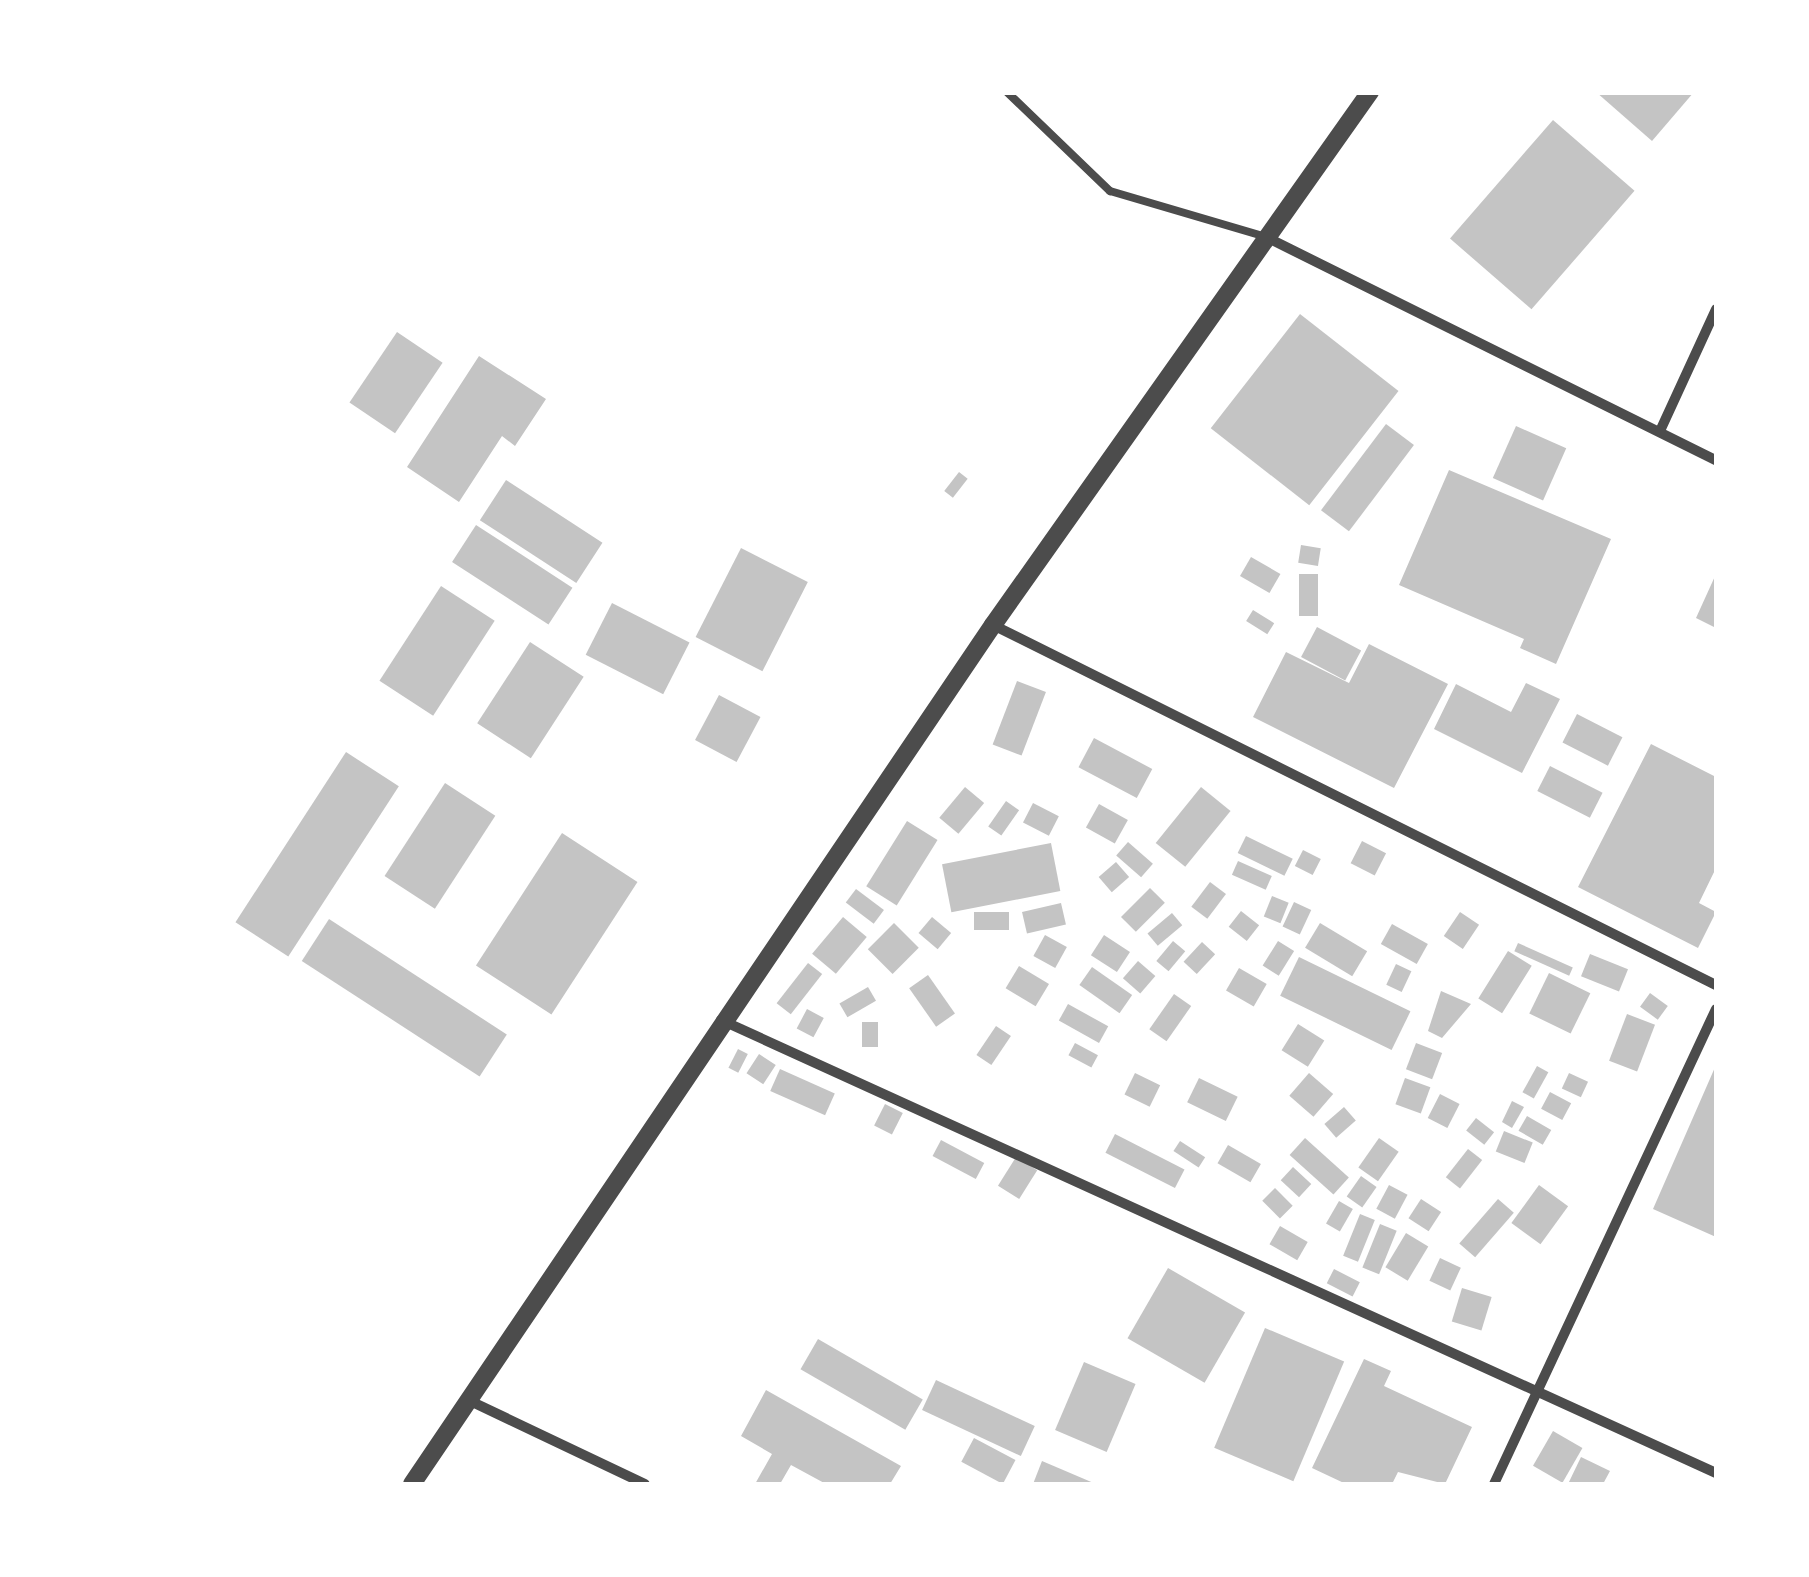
<!DOCTYPE html>
<html>
<head>
<meta charset="utf-8">
<style>
  body { margin:0 }
  #map { position:relative; width:1809px; height:1577px; overflow:hidden; background:#fff; font-family:"Golos Text",sans-serif }
  div>[style] { position:absolute }
  .building>* { inset:0; background:#c4c4c4; transform-origin:0 0 }
  .service>* { height:8px; margin:-4px; padding:0 4px; transform-origin:4px; border-radius:4px; background:#4c4c4c }
  .minor>* { height:10px; margin:-5px; padding:0 5px; transform-origin:5px; border-radius:5px; background:#4c4c4c }
  .tertiary>* { height:18px; margin:-9px; padding:0 9px; transform-origin:9px; border-radius:9px; background:#4c4c4c }
  span { translate:-50% -50%; white-space:nowrap; text-align:center; line-height:1.15; -webkit-text-stroke:8px #fff; paint-order:stroke }
  .frame { position:absolute; inset:0; border:95px solid #fff; pointer-events:none }
</style>
</head>
<body>
<div id="map">
  <div class="building">
    <div style="clip-path:polygon(1596px 92px,1694px 92px,1652px 141px)"></div>
    <div style="left:1553px;top:120px;width:108px;height:157px;rotate:41deg"></div>
    <div style="left:1300px;top:314px;width:125px;height:145px;rotate:38deg"></div>
    <div style="left:397px;top:332px;width:55px;height:85px;rotate:34deg"></div>
    <div style="clip-path:polygon(479px 356px,546px 399px,515px 446px,502px 436px,459px 502px,407px 467px)"></div>
    <div style="left:1386px;top:424px;width:35px;height:108px;rotate:37deg"></div>
    <div style="left:1516px;top:426px;width:55px;height:57px;rotate:24deg"></div>
    <div style="clip-path:polygon(1449px 470px,1611px 539px,1556px 664px,1520px 648px,1524px 639px,1399px 585px)"></div>
    <div style="left:959px;top:472px;width:11px;height:24px;rotate:38deg"></div>
    <div style="left:506px;top:480px;width:115px;height:48px;rotate:33deg"></div>
    <div style="left:476px;top:525px;width:115px;height:44px;rotate:33deg"></div>
    <div style="left:1301px;top:545px;width:20px;height:18px;rotate:9deg"></div>
    <div style="left:741px;top:548px;width:75px;height:100px;rotate:27deg"></div>
    <div style="left:1251px;top:557px;width:34px;height:22px;rotate:30deg"></div>
    <div style="left:1299px;top:574px;width:19px;height:42px"></div>
    <div style="clip-path:polygon(1716px 574px,1716px 628px,1696px 618px)"></div>
    <div style="left:441px;top:586px;width:64px;height:113px;rotate:33deg"></div>
    <div style="left:612px;top:603px;width:87px;height:58px;rotate:27deg"></div>
    <div style="left:1253px;top:610px;width:25px;height:13px;rotate:32deg"></div>
    <div style="left:1317px;top:627px;width:50px;height:34px;rotate:28deg"></div>
    <div style="left:530px;top:642px;width:64px;height:97px;rotate:33deg"></div>
    <div style="clip-path:polygon(1369px 644px,1448px 684px,1394px 788px,1253px 717px,1286px 652px,1349px 683px)"></div>
    <div style="left:1017px;top:681px;width:31px;height:68px;rotate:21deg"></div>
    <div style="clip-path:polygon(1526px 683px,1560px 699px,1522px 773px,1434px 729px,1456px 684px,1511px 712px)"></div>
    <div style="left:719px;top:695px;width:47px;height:51px;rotate:28deg"></div>
    <div style="left:1577px;top:714px;width:51px;height:32px;rotate:27deg"></div>
    <div style="left:1094px;top:738px;width:66px;height:33px;rotate:28deg"></div>
    <div style="clip-path:polygon(1651px 744px,1716px 777px,1716px 868px,1699px 903px,1716px 912px,1698px 948px,1578px 887px)"></div>
    <div style="left:346px;top:752px;width:63px;height:203px;rotate:33deg"></div>
    <div style="left:1550px;top:766px;width:59px;height:28px;rotate:27deg"></div>
    <div style="left:445px;top:783px;width:60px;height:111px;rotate:33deg"></div>
    <div style="left:965px;top:787px;width:25px;height:40px;rotate:40deg"></div>
    <div style="left:1201px;top:787px;width:38px;height:72px;rotate:39deg"></div>
    <div style="left:1006px;top:801px;width:16px;height:31px;rotate:35deg"></div>
    <div style="left:1033px;top:803px;width:29px;height:22px;rotate:27deg"></div>
    <div style="left:1099px;top:804px;width:33px;height:27px;rotate:29deg"></div>
    <div style="left:907px;top:821px;width:36px;height:77px;rotate:32deg"></div>
    <div style="left:562px;top:833px;width:90px;height:158px;rotate:33deg"></div>
    <div style="left:1246px;top:836px;width:52px;height:19px;rotate:26deg"></div>
    <div style="left:1362px;top:841px;width:27px;height:25px;rotate:27deg"></div>
    <div style="left:1128px;top:842px;width:33px;height:18px;rotate:41deg"></div>
    <div style="left:1051px;top:843px;width:49px;height:111px;rotate:79deg"></div>
    <div style="left:1303px;top:850px;width:20px;height:18px;rotate:27deg"></div>
    <div style="left:1238px;top:861px;width:37px;height:15px;rotate:24deg"></div>
    <div style="left:1116px;top:862px;width:20px;height:23px;rotate:49deg"></div>
    <div style="left:1210px;top:882px;width:20px;height:31px;rotate:37deg"></div>
    <div style="left:1150px;top:888px;width:21px;height:41px;rotate:45deg"></div>
    <div style="left:856px;top:889px;width:35px;height:17px;rotate:37deg"></div>
    <div style="left:1272px;top:896px;width:18px;height:22px;rotate:22deg"></div>
    <div style="left:1294px;top:902px;width:19px;height:27px;rotate:25deg"></div>
    <div style="left:1061px;top:903px;width:22px;height:40px;rotate:77deg"></div>
    <div style="left:1241px;top:911px;width:23px;height:20px;rotate:38deg"></div>
    <div style="left:1009px;top:912px;width:18px;height:35px;rotate:90deg"></div>
    <div style="left:1460px;top:912px;width:23px;height:29px;rotate:34deg"></div>
    <div style="left:1172px;top:913px;width:16px;height:32px;rotate:50deg"></div>
    <div style="left:843px;top:917px;width:31px;height:48px;rotate:40deg"></div>
    <div style="left:932px;top:917px;width:25px;height:21px;rotate:40deg"></div>
    <div style="left:329px;top:919px;width:212px;height:50px;rotate:33deg"></div>
    <div style="left:894px;top:923px;width:35px;height:37px;rotate:45deg"></div>
    <div style="left:1320px;top:923px;width:55px;height:29px;rotate:31deg"></div>
    <div style="left:1392px;top:924px;width:41px;height:23px;rotate:29deg"></div>
    <div style="left:1045px;top:935px;width:25px;height:24px;rotate:29deg"></div>
    <div style="left:1104px;top:935px;width:31px;height:24px;rotate:33deg"></div>
    <div style="left:1173px;top:941px;width:16px;height:26px;rotate:40deg"></div>
    <div style="left:1278px;top:941px;width:19px;height:29px;rotate:32deg"></div>
    <div style="left:1202px;top:942px;width:18px;height:27px;rotate:43deg"></div>
    <div style="left:1518px;top:943px;width:60px;height:9px;rotate:24deg"></div>
    <div style="left:1508px;top:951px;width:28px;height:56px;rotate:32deg"></div>
    <div style="left:1590px;top:954px;width:41px;height:24px;rotate:22deg"></div>
    <div style="left:1299px;top:957px;width:124px;height:43px;rotate:26deg"></div>
    <div style="left:1138px;top:961px;width:23px;height:23px;rotate:41deg"></div>
    <div style="left:808px;top:963px;width:18px;height:51px;rotate:38deg"></div>
    <div style="left:1396px;top:964px;width:17px;height:23px;rotate:25deg"></div>
    <div style="left:1019px;top:966px;width:35px;height:26px;rotate:31deg"></div>
    <div style="left:1092px;top:967px;width:49px;height:22px;rotate:35deg"></div>
    <div style="left:1239px;top:968px;width:32px;height:26px;rotate:30deg"></div>
    <div style="left:1549px;top:973px;width:46px;height:45px;rotate:26deg"></div>
    <div style="left:928px;top:975px;width:47px;height:23px;rotate:55deg"></div>
    <div style="left:868px;top:987px;width:16px;height:33px;rotate:60deg"></div>
    <div style="clip-path:polygon(1441px 991px,1471px 1004px,1442px 1038px,1428px 1031px)"></div>
    <div style="left:1650px;top:993px;width:22px;height:17px;rotate:36deg"></div>
    <div style="left:1174px;top:994px;width:21px;height:43px;rotate:35deg"></div>
    <div style="left:1068px;top:1004px;width:46px;height:19px;rotate:29deg"></div>
    <div style="left:807px;top:1009px;width:19px;height:22px;rotate:28deg"></div>
    <div style="left:1627px;top:1014px;width:30px;height:50px;rotate:21deg"></div>
    <div style="left:862px;top:1022px;width:16px;height:25px"></div>
    <div style="left:1298px;top:1024px;width:31px;height:31px;rotate:32deg"></div>
    <div style="left:996px;top:1026px;width:18px;height:35px;rotate:34deg"></div>
    <div style="left:1075px;top:1043px;width:26px;height:14px;rotate:28deg"></div>
    <div style="left:1416px;top:1043px;width:28px;height:28px;rotate:21deg"></div>
    <div style="left:738px;top:1049px;width:11px;height:21px;rotate:27deg"></div>
    <div style="left:759px;top:1054px;width:20px;height:23px;rotate:33deg"></div>
    <div style="clip-path:polygon(1716px 1065px,1716px 1237px,1653px 1209px)"></div>
    <div style="left:1537px;top:1066px;width:13px;height:30px;rotate:29deg"></div>
    <div style="left:780px;top:1069px;width:60px;height:24px;rotate:24deg"></div>
    <div style="left:1135px;top:1073px;width:28px;height:24px;rotate:26deg"></div>
    <div style="left:1309px;top:1073px;width:32px;height:30px;rotate:41deg"></div>
    <div style="left:1569px;top:1073px;width:21px;height:17px;rotate:25deg"></div>
    <div style="left:1199px;top:1078px;width:43px;height:27px;rotate:26deg"></div>
    <div style="left:1405px;top:1078px;width:27px;height:28px;rotate:20deg"></div>
    <div style="left:1550px;top:1092px;width:24px;height:19px;rotate:28deg"></div>
    <div style="left:1440px;top:1094px;width:22px;height:27px;rotate:27deg"></div>
    <div style="clip-path:polygon(1512px 1101px,1524px 1107px,1512px 1128px,1502px 1122px)"></div>
    <div style="left:885px;top:1104px;width:20px;height:24px;rotate:27deg"></div>
    <div style="left:1344px;top:1107px;width:18px;height:26px;rotate:49deg"></div>
    <div style="left:1527px;top:1116px;width:28px;height:17px;rotate:30deg"></div>
    <div style="left:1476px;top:1118px;width:23px;height:16px;rotate:38deg"></div>
    <div style="left:1504px;top:1131px;width:31px;height:22px;rotate:22deg"></div>
    <div style="left:1115px;top:1134px;width:78px;height:21px;rotate:27deg"></div>
    <div style="left:1305px;top:1138px;width:59px;height:23px;rotate:42deg"></div>
    <div style="left:1379px;top:1138px;width:24px;height:36px;rotate:35deg"></div>
    <div style="left:941px;top:1140px;width:49px;height:18px;rotate:28deg"></div>
    <div style="left:1180px;top:1141px;width:30px;height:12px;rotate:33deg"></div>
    <div style="left:1228px;top:1145px;width:38px;height:21px;rotate:30deg"></div>
    <div style="left:1468px;top:1149px;width:18px;height:36px;rotate:38deg"></div>
    <div style="left:1016px;top:1157px;width:25px;height:34px;rotate:32deg"></div>
    <div style="left:1293px;top:1167px;width:25px;height:18px;rotate:43deg"></div>
    <div style="left:1361px;top:1176px;width:19px;height:25px;rotate:35deg"></div>
    <div style="left:1389px;top:1185px;width:21px;height:27px;rotate:28deg"></div>
    <div style="left:1539px;top:1185px;width:36px;height:47px;rotate:36deg"></div>
    <div style="left:1275px;top:1188px;width:25px;height:18px;rotate:45deg"></div>
    <div style="left:1421px;top:1199px;width:24px;height:23px;rotate:33deg"></div>
    <div style="left:1498px;top:1199px;width:21px;height:59px;rotate:41deg"></div>
    <div style="left:1339px;top:1201px;width:16px;height:26px;rotate:30deg"></div>
    <div style="left:1360px;top:1214px;width:16px;height:45px;rotate:22deg"></div>
    <div style="left:1380px;top:1224px;width:18px;height:47px;rotate:22deg"></div>
    <div style="left:1280px;top:1226px;width:32px;height:21px;rotate:30deg"></div>
    <div style="left:1406px;top:1233px;width:26px;height:40px;rotate:31deg"></div>
    <div style="left:1440px;top:1258px;width:23px;height:25px;rotate:25deg"></div>
    <div style="left:1168px;top:1268px;width:89px;height:81px;rotate:30deg"></div>
    <div style="left:1334px;top:1269px;width:29px;height:16px;rotate:27deg"></div>
    <div style="left:1462px;top:1288px;width:31px;height:35px;rotate:17deg"></div>
    <div style="left:1265px;top:1328px;width:86px;height:130px;rotate:23deg"></div>
    <div style="left:818px;top:1339px;width:121px;height:35px;rotate:30deg"></div>
    <div style="clip-path:polygon(1364px 1359px,1391px 1371px,1384px 1386px,1472px 1427px,1445px 1484px,1398px 1472px,1392px 1484px,1346px 1484px,1312px 1468px)"></div>
    <div style="left:1084px;top:1362px;width:56px;height:74px;rotate:23deg"></div>
    <div style="left:936px;top:1380px;width:109px;height:33px;rotate:25deg"></div>
    <div style="clip-path:polygon(766px 1390px,901px 1466px,890px 1484px,826px 1484px,791px 1465px,780px 1484px,755px 1484px,772px 1454px,741px 1436px)"></div>
    <div style="left:1553px;top:1431px;width:34px;height:40px;rotate:30deg"></div>
    <div style="left:974px;top:1438px;width:47px;height:27px;rotate:28deg"></div>
    <div style="clip-path:polygon(1581px 1457px,1610px 1471px,1603px 1484px,1568px 1484px)"></div>
    <div style="clip-path:polygon(1042px 1461px,1096px 1484px,1033px 1484px)"></div>
  </div>
  <div class="service">
    <div style="left:1007px;top:92px;width:143px;rotate:43.9deg"></div>
    <div style="left:1110px;top:191px;width:163px;rotate:16.4deg"></div>
  </div>
  <div class="minor">
    <div style="left:1268px;top:238px;width:500px;rotate:26.4deg"></div>
    <div style="left:1660px;top:431px;width:134px;rotate:-65.3deg"></div>
    <div style="left:993px;top:625px;width:808px;rotate:26.47deg"></div>
    <div style="left:721px;top:1020px;width:1093px;rotate:24.48deg"></div>
    <div style="left:466px;top:1399px;width:198px;rotate:25.4deg"></div>
    <div style="left:1494px;top:1484px;width:524px;rotate:-64.95deg"></div>
  </div>
  <div class="tertiary">
    <div style="left:412px;top:1484px;width:1037px;rotate:-55.93deg"></div>
    <div style="left:993px;top:625px;width:653px;rotate:-54.73deg"></div>
  </div>
  <div class="frame"></div>
</div>
</body>
</html>
